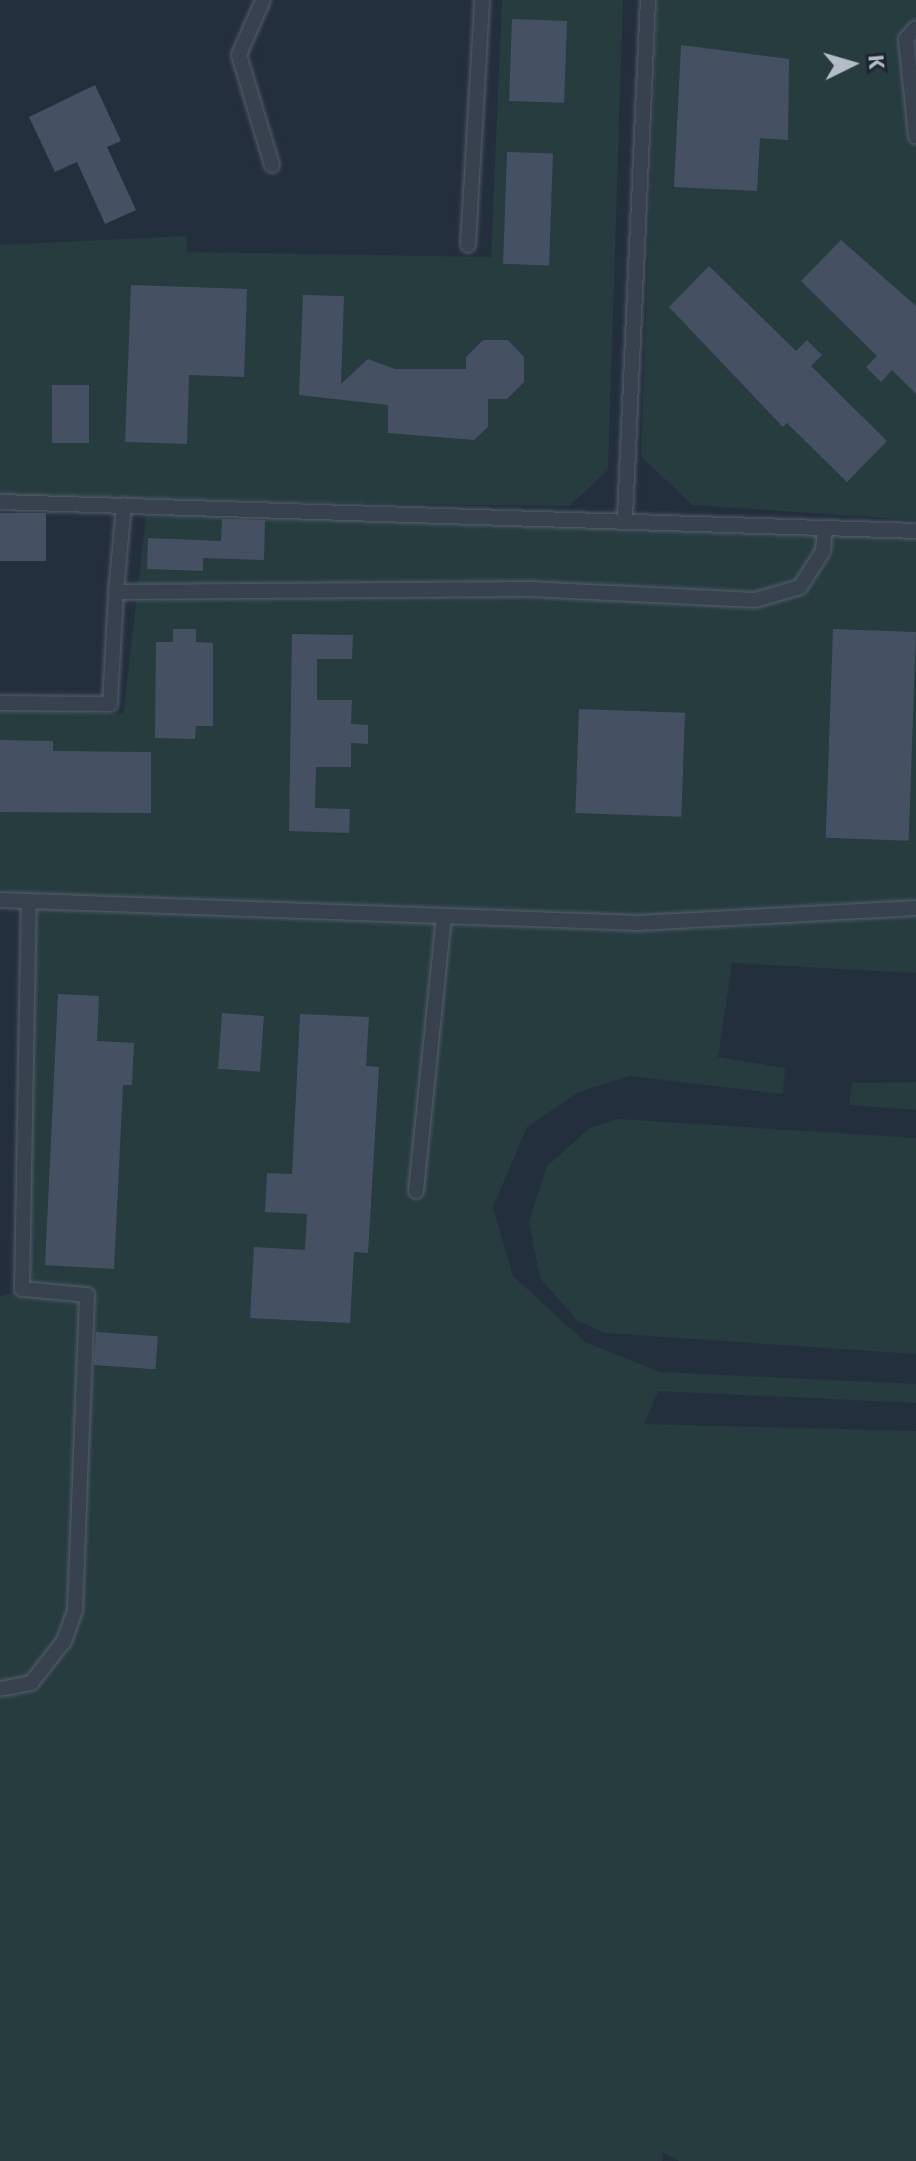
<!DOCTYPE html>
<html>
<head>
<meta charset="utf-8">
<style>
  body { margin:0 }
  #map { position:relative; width:916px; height:2161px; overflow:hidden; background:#242f3e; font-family:"Fira Sans",sans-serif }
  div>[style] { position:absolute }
  .green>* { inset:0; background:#263c3f }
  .building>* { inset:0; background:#455162; transform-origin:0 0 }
  .roads { filter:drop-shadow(0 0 2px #565f6c) drop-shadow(0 0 2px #565f6c) }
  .service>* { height:14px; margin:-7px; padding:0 7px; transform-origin:7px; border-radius:7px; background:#38414e }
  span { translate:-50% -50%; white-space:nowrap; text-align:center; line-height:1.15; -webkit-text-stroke:7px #1d2633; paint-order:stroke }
  .north { position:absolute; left:812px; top:24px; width:80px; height:80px; -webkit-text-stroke:6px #1d2633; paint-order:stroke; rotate:85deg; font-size:22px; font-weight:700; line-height:32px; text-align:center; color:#b4bcc9 }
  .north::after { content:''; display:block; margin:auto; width:28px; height:36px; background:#b4bcc9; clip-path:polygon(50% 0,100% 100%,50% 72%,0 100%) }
</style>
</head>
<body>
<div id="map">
  <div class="green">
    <div style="clip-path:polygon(502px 0,623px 0,608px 470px,569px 506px,0 498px,0 245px,186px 236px,187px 252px,491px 257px)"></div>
    <div style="clip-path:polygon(657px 0,916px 0,916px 28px,906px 39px,916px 136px,916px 520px,692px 505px,641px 456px)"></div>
    <div style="clip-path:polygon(210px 509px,916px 534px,916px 973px,732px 963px,718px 1057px,785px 1068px,783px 1094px,629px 1076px,579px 1092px,527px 1127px,493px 1207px,513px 1276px,585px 1342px,660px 1372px,916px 1384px,916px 1403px,658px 1391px,644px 1424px,916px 1431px,916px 2161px,679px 2161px,663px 2152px,662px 2161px,0 2161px,0 1297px,22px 1289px,29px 902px,0 900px,0 707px,123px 714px,146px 518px)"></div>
    <div style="clip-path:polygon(916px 1082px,916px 1110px,849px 1105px,852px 1083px)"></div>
    <div style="clip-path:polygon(618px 1119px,916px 1138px,916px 1354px,604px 1333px,578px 1321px,540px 1278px,529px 1221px,547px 1166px,590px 1128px)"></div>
  </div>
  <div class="building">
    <div style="left:512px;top:19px;width:55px;height:82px;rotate:2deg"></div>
    <div style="clip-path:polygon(681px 45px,789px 59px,788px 140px,760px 138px,757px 191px,674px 187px)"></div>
    <div style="clip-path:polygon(95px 85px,121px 141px,107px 147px,136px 210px,105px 224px,77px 162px,55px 172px,29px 117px)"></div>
    <div style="left:507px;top:152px;width:46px;height:112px;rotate:2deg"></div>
    <div style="clip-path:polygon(841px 240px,916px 306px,916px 394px,892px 370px,881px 382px,866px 367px,877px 356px,801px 281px)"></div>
    <div style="clip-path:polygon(709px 266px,796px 351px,807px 340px,822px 355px,811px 366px,887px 441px,847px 482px,787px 423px,783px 427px,669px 307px)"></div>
    <div style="clip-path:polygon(131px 285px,247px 289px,244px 377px,189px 375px,187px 444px,125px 442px)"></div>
    <div style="clip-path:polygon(303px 295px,344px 296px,341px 384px,368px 359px,395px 369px,466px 369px,466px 357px,483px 340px,508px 340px,524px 357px,524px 382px,507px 399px,488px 399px,488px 427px,474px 440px,388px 433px,388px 405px,299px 395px)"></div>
    <div style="left:52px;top:385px;width:37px;height:58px"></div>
    <div style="left:0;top:513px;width:46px;height:48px"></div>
    <div style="clip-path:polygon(222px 519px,265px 520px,264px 560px,203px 558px,203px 571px,147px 569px,148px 538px,221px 541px)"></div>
    <div style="clip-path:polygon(173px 629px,196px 629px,196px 642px,213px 643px,213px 726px,196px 726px,195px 739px,155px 738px,156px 642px,173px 642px)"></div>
    <div style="left:833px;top:629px;width:83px;height:209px;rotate:2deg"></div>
    <div style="clip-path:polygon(292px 634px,353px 635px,352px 659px,317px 659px,317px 700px,352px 700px,351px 724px,368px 725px,368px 744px,351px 743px,351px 767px,316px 767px,315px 808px,350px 809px,349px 833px,289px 831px)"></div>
    <div style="left:579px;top:709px;width:106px;height:104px;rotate:2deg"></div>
    <div style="clip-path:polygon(0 740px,53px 741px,53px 751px,151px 752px,151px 813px,0 812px)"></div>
    <div style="clip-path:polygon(58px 994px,99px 996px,97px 1041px,134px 1043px,132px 1085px,123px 1085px,114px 1269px,45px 1265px)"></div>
    <div style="left:222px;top:1013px;width:42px;height:56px;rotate:4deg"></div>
    <div style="clip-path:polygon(300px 1014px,369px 1017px,366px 1066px,379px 1067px,368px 1253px,354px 1252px,350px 1323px,250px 1318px,254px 1247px,305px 1250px,307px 1214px,265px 1212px,267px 1173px,292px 1174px)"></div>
    <div style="left:96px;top:1332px;width:62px;height:33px;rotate:4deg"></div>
  </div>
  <div class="roads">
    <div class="service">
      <div style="left:263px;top:0;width:60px;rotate:113.6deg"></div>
      <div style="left:239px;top:55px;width:115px;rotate:73.3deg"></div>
      <div style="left:916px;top:28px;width:15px;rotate:132deg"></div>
      <div style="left:906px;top:39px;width:98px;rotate:84.1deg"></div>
      <div style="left:468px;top:245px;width:245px;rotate:-86.7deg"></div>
      <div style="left:0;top:502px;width:916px;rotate:1.81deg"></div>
      <div style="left:124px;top:505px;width:87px;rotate:95.3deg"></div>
      <div style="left:116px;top:592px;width:413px;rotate:-0.4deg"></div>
      <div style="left:529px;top:589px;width:226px;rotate:2.8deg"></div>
      <div style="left:755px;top:600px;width:47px;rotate:-16.1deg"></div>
      <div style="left:800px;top:587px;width:43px;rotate:-57.4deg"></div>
      <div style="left:823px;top:551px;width:23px;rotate:-85deg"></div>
      <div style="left:625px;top:518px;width:519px;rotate:-87.46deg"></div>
      <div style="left:0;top:703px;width:110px;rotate:0.5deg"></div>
      <div style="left:110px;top:704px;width:112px;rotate:-86.9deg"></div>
      <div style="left:0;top:900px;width:639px;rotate:2.06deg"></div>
      <div style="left:639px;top:923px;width:277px;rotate:-3.1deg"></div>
      <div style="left:416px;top:1191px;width:276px;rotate:-84.2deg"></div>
      <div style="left:0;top:1689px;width:32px;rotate:-11deg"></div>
      <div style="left:31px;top:1683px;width:53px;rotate:-51.8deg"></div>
      <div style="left:64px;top:1641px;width:33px;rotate:-70deg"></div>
      <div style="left:75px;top:1610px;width:315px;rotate:-87.8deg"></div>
      <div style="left:87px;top:1295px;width:65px;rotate:-174.7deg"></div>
      <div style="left:22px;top:1289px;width:388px;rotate:-89deg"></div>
    </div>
  </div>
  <div class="north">K</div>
</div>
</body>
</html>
